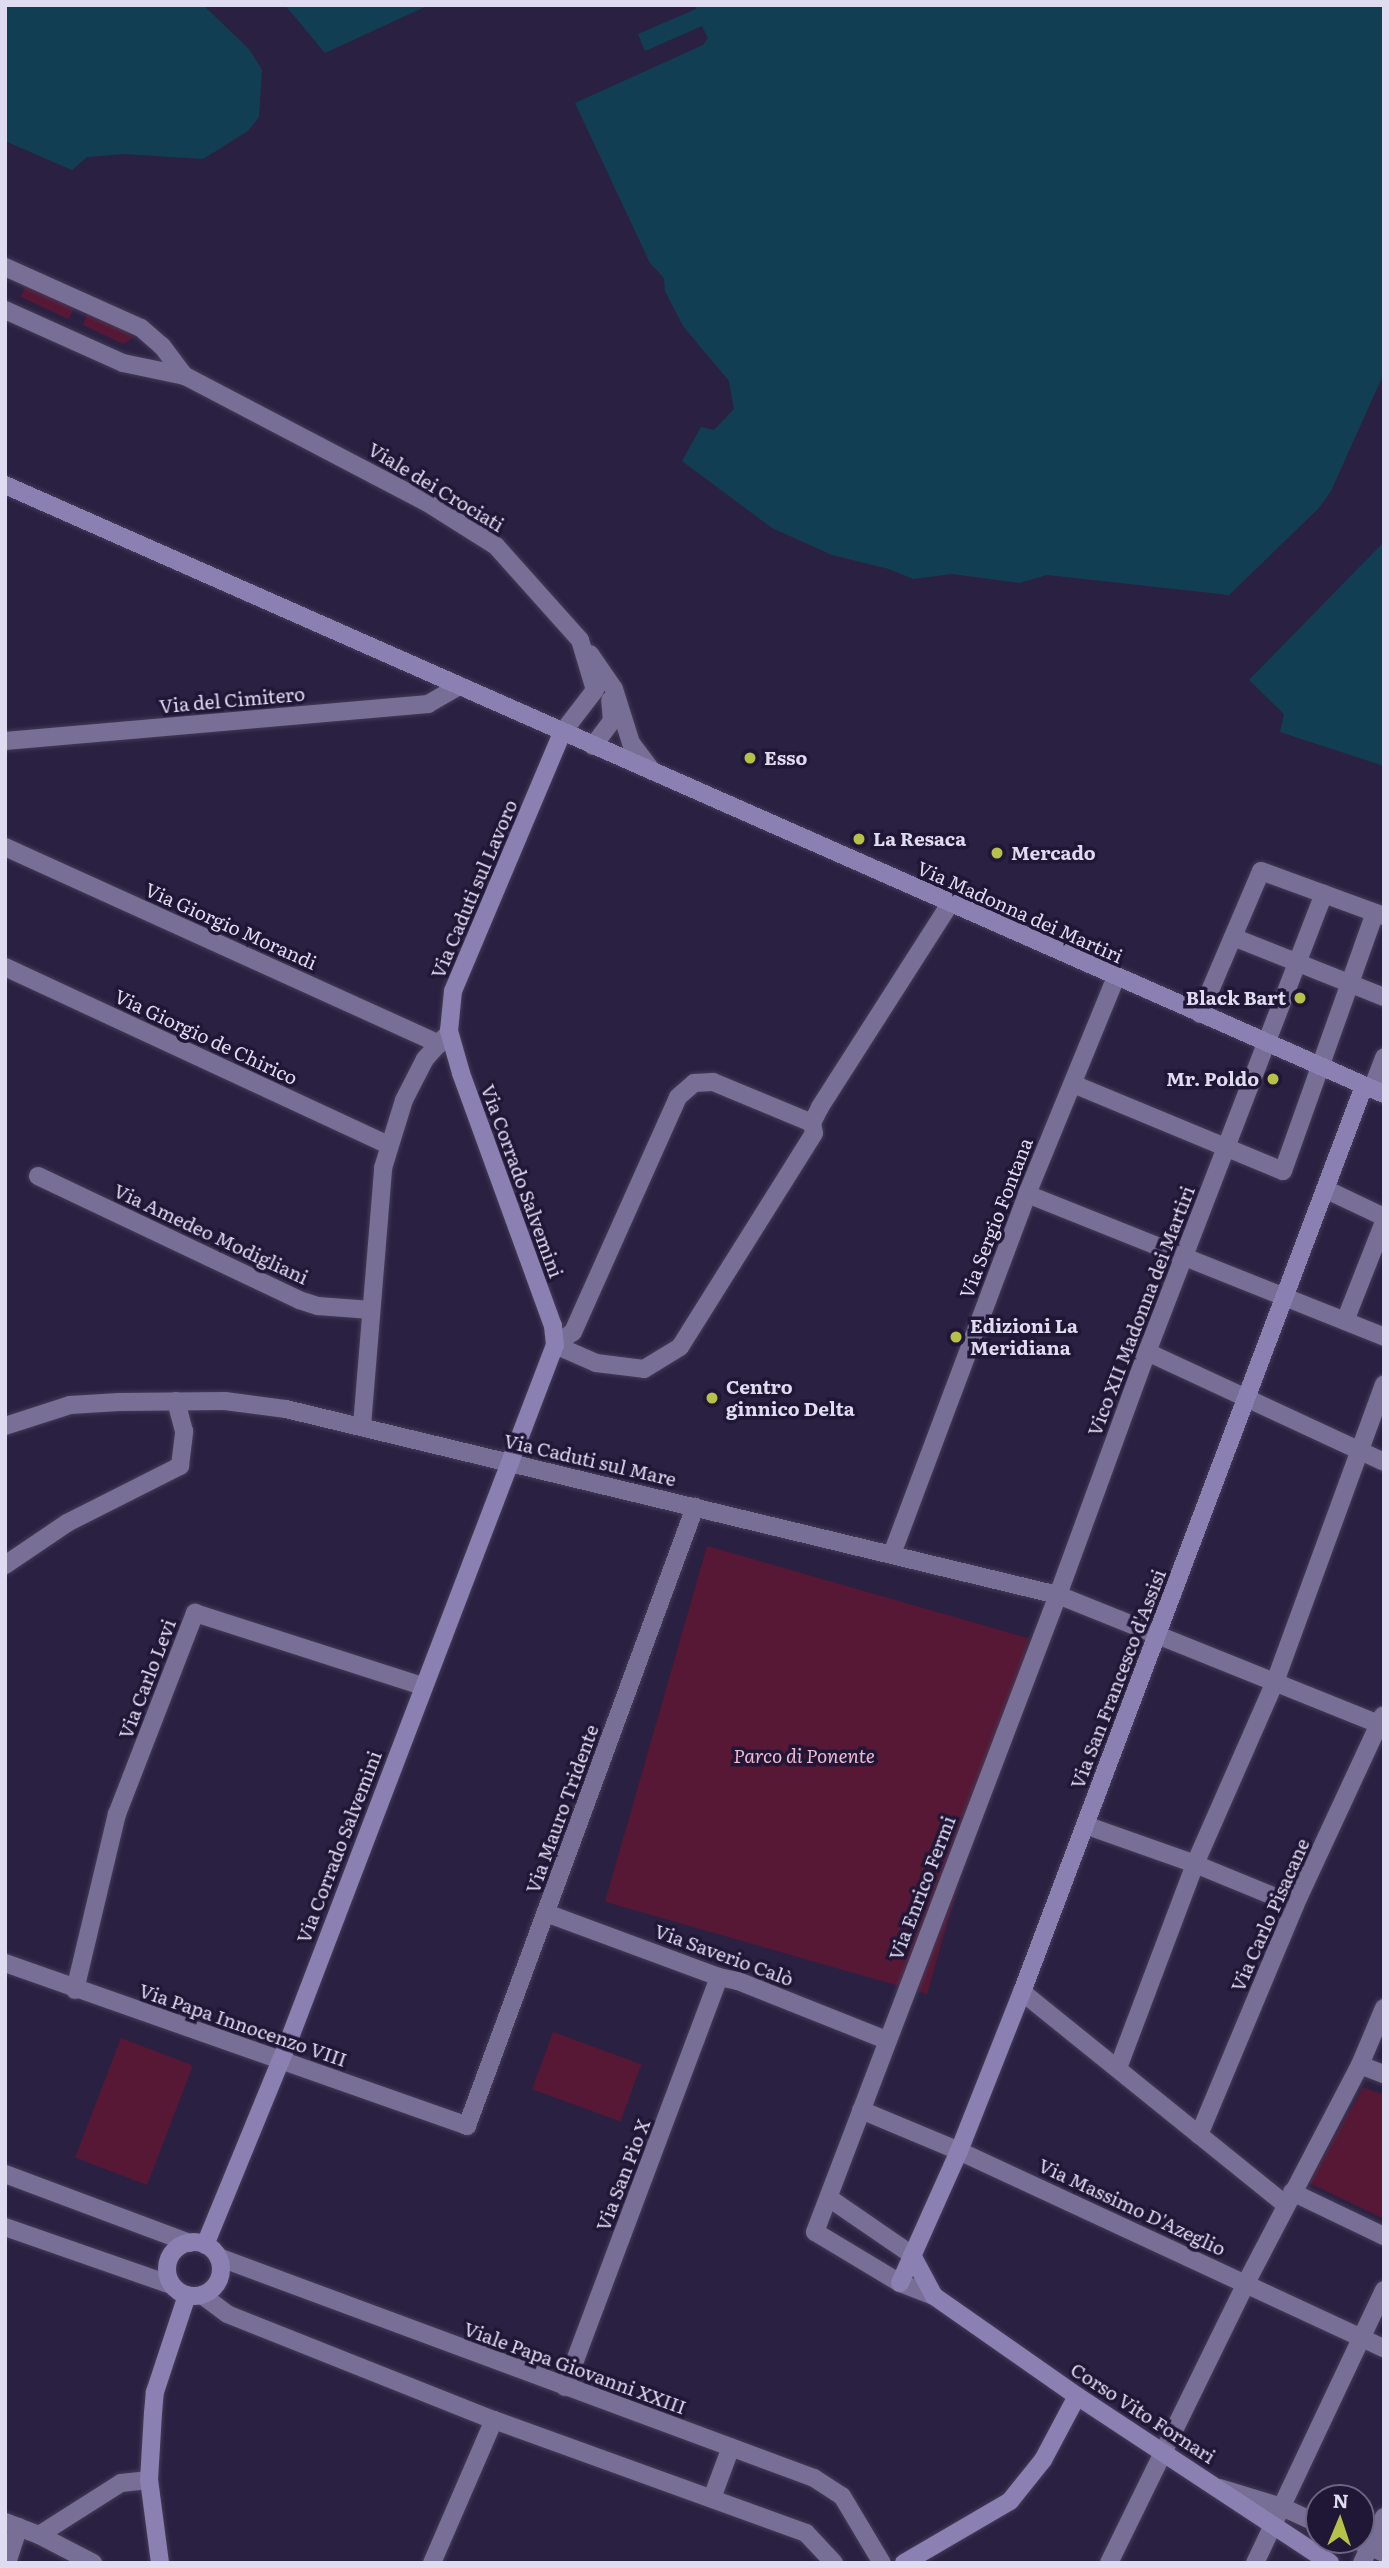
<!DOCTYPE html>
<html>
<head>
<meta charset="utf-8">
<style>
  body { margin:0 }
  #map { position:relative; width:1389px; height:2568px; overflow:hidden; background:#2a2142; font-family:Literata,serif }
  div>[style] { position:absolute }
  .green>* { inset:0; background:#561835; transform-origin:0 0 }
  .water>* { inset:0; background:#123e54 }
  .roads { filter:drop-shadow(0 0 2px #443b57) drop-shadow(0 0 2px #443b57) }
  .street>* { height:18px; margin:-9px; padding:0 9px; transform-origin:9px; border-radius:9px; background:#786f96 }
  .secondary>* { height:18px; margin:-9px; padding:0 9px; transform-origin:9px; border-radius:9px; background:#8b80b2 }
  .secondary>.ring { margin:-9px; padding:0; box-sizing:content-box; background:none; border:18px solid #8b80b2; border-radius:50% }
  .dots>* { width:19px; height:19px; translate:-50% -50%; box-sizing:border-box; border:4px solid #201737; border-radius:50% }
  span { translate:-50% -50%; white-space:nowrap; text-align:center; line-height:1.15; -webkit-text-stroke:7px #201737; paint-order:stroke }
  .street-label { font-size:19px; color:#dfdbf1 }
  .poi-label { font-size:19px; color:#dfdbf1; font-weight:700 }
  .left { translate:0 -50%; text-align:left }
  .right { translate:-100% -50%; text-align:right }
  .park-label { font-size:19px; color:#f2b8ce; font-style:italic }
  .frame { position:absolute; inset:0; border:7px solid #dfdbf1; pointer-events:none }
  .north { position:absolute; left:1305px; top:2484px; width:70px; height:70px; box-sizing:border-box; background:#201737; border:2px solid #6c6581; border-radius:50%; rotate:2deg; font-size:19px; font-weight:700; line-height:28px; text-align:center; color:#dfdbf1 }
  .north::after { content:''; display:block; margin:auto; width:24px; height:32px; background:#b6c149; clip-path:polygon(50% 0,100% 100%,50% 72%,0 100%) }
</style>
</head>
<body>
<div id="map">
  <div class="green">
    <div style="left:26px;top:285px;width:53px;height:13px;rotate:25deg"></div>
    <div style="clip-path:polygon(87px 313px,123px 328px,133px 338px,123px 344px,83px 325px)"></div>
    <div style="left:707px;top:1546px;width:335px;height:370px;rotate:16deg"></div>
    <div style="left:553px;top:2032px;width:94px;height:61px;rotate:20deg"></div>
    <div style="left:121px;top:2038px;width:77px;height:128px;rotate:21deg"></div>
    <div style="clip-path:polygon(1363px 2087px,1384px 2095px,1384px 2219px,1309px 2183px)"></div>
  </div>
  <div class="water">
    <div style="clip-path:polygon(5px 5px,203px 5px,249px 49px,262px 70px,259px 117px,248px 131px,203px 159px,124px 154px,87px 157px,72px 170px,5px 141px)"></div>
    <div style="clip-path:polygon(285px 5px,429px 5px,325px 53px)"></div>
    <div style="clip-path:polygon(696px 5px,1384px 5px,1384px 373px,1331px 491px,1319px 508px,1229px 595px,1047px 575px,1019px 583px,952px 574px,913px 579px,889px 569px,832px 555px,772px 528px,682px 461px,701px 427px,714px 430px,734px 409px,729px 381px,683px 326px,665px 291px,664px 278px,650px 263px,575px 103px,703px 45px,708px 38px,702px 26px,645px 51px,638px 34px,696px 9px)"></div>
    <div style="clip-path:polygon(1384px 542px,1384px 766px,1280px 732px,1284px 714px,1249px 680px)"></div>
  </div>
  <div class="roads">
    <div class="street">
      <div style="left:5px;top:267px;width:149px;rotate:24.2deg"></div>
      <div style="left:141px;top:328px;width:28px;rotate:41deg"></div>
      <div style="left:162px;top:346px;width:38px;rotate:53deg"></div>
      <div style="left:5px;top:310px;width:129px;rotate:24.2deg"></div>
      <div style="left:123px;top:363px;width:63px;rotate:11.8deg"></div>
      <div style="left:185px;top:376px;width:272px;rotate:27.6deg"></div>
      <div style="left:426px;top:502px;width:83px;rotate:32.2deg"></div>
      <div style="left:496px;top:546px;width:126px;rotate:48.2deg"></div>
      <div style="left:580px;top:640px;width:52px;rotate:73.3deg"></div>
      <div style="left:595px;top:690px;width:54px;rotate:127.5deg"></div>
      <div style="left:590px;top:654px;width:42px;rotate:55.6deg"></div>
      <div style="left:614px;top:689px;width:57px;rotate:72.5deg"></div>
      <div style="left:631px;top:743px;width:35px;rotate:53deg"></div>
      <div style="left:5px;top:741px;width:425px;rotate:-5deg"></div>
      <div style="left:428px;top:704px;width:34px;rotate:-30deg"></div>
      <div style="left:593px;top:746px;width:31px;rotate:-53deg"></div>
      <div style="left:612px;top:721px;width:21px;rotate:-95deg"></div>
      <div style="left:5px;top:847px;width:477px;rotate:24.4deg"></div>
      <div style="left:1233px;top:937px;width:162px;rotate:21.7deg"></div>
      <div style="left:5px;top:967px;width:423px;rotate:24.9deg"></div>
      <div style="left:1200px;top:1014px;width:155px;rotate:-66.9deg"></div>
      <div style="left:1261px;top:871px;width:131px;rotate:20.1deg"></div>
      <div style="left:1073px;top:1084px;width:227px;rotate:22.5deg"></div>
      <div style="left:1283px;top:1171px;width:274px;rotate:-70.4deg"></div>
      <div style="left:1372px;top:1089px;width:34px;rotate:-69deg"></div>
      <div style="left:38px;top:1176px;width:289px;rotate:25.4deg"></div>
      <div style="left:299px;top:1300px;width:20px;rotate:18deg"></div>
      <div style="left:318px;top:1306px;width:53px;rotate:4.3deg"></div>
      <div style="left:1325px;top:1189px;width:65px;rotate:25.4deg"></div>
      <div style="left:1027px;top:1194px;width:385px;rotate:21.8deg"></div>
      <div style="left:1345px;top:1321px;width:106px;rotate:-68.5deg"></div>
      <div style="left:555px;top:1345px;width:45px;rotate:23.7deg"></div>
      <div style="left:596px;top:1363px;width:48px;rotate:7.1deg"></div>
      <div style="left:644px;top:1369px;width:42px;rotate:-31.4deg"></div>
      <div style="left:680px;top:1347px;width:252px;rotate:-57.9deg"></div>
      <div style="left:814px;top:1133px;width:10px;rotate:-101deg"></div>
      <div style="left:812px;top:1123px;width:18px;rotate:-63deg"></div>
      <div style="left:820px;top:1107px;width:240px;rotate:-57.4deg"></div>
      <div style="left:555px;top:1345px;width:22px;rotate:-36deg"></div>
      <div style="left:573px;top:1332px;width:257px;rotate:-65.9deg"></div>
      <div style="left:678px;top:1097px;width:21px;rotate:-41deg"></div>
      <div style="left:694px;top:1083px;width:19px;rotate:-3deg"></div>
      <div style="left:713px;top:1082px;width:107px;rotate:22.5deg"></div>
      <div style="left:1147px;top:1352px;width:261px;rotate:24.9deg"></div>
      <div style="left:5px;top:1426px;width:68px;rotate:-17.9deg"></div>
      <div style="left:70px;top:1405px;width:49px;rotate:-3.5deg"></div>
      <div style="left:119px;top:1402px;width:106px;rotate:-0.5deg"></div>
      <div style="left:225px;top:1401px;width:62px;rotate:7.5deg"></div>
      <div style="left:286px;top:1409px;width:794px;rotate:13.55deg"></div>
      <div style="left:1058px;top:1595px;width:351px;rotate:21.9deg"></div>
      <div style="left:362px;top:1426px;width:259px;rotate:-85.3deg"></div>
      <div style="left:383px;top:1168px;width:71px;rotate:-72.8deg"></div>
      <div style="left:404px;top:1100px;width:46px;rotate:-62.9deg"></div>
      <div style="left:425px;top:1059px;width:30px;rotate:-48deg"></div>
      <div style="left:892px;top:1554px;width:384px;rotate:-69.4deg"></div>
      <div style="left:1027px;top:1194px;width:235px;rotate:-67.7deg"></div>
      <div style="left:5px;top:1565px;width:75px;rotate:-34.1deg"></div>
      <div style="left:67px;top:1523px;width:127px;rotate:-26.8deg"></div>
      <div style="left:180px;top:1466px;width:35px;rotate:-83deg"></div>
      <div style="left:184px;top:1431px;width:31px;rotate:-105deg"></div>
      <div style="left:1085px;top:1825px;width:117px;rotate:19.5deg"></div>
      <div style="left:1195px;top:1864px;width:108px;rotate:22.3deg"></div>
      <div style="left:546px;top:1913px;width:184px;rotate:20.3deg"></div>
      <div style="left:719px;top:1977px;width:19px;rotate:12deg"></div>
      <div style="left:738px;top:1981px;width:159px;rotate:21.7deg"></div>
      <div style="left:5px;top:1963px;width:490px;rotate:19.4deg"></div>
      <div style="left:467px;top:2126px;width:660px;rotate:-69.78deg"></div>
      <div style="left:75px;top:1990px;width:181px;rotate:-76.6deg"></div>
      <div style="left:117px;top:1814px;width:216px;rotate:-68.8deg"></div>
      <div style="left:195px;top:1613px;width:238px;rotate:17.8deg"></div>
      <div style="left:1022px;top:1992px;width:339px;rotate:38.9deg"></div>
      <div style="left:1360px;top:2065px;width:26px;rotate:21deg"></div>
      <div style="left:1118px;top:2068px;width:218px;rotate:-69.3deg"></div>
      <div style="left:1195px;top:1864px;width:199px;rotate:-66.3deg"></div>
      <div style="left:1275px;top:1682px;width:317px;rotate:-69.9deg"></div>
      <div style="left:861px;top:2110px;width:106px;rotate:22.7deg"></div>
      <div style="left:959px;top:2151px;width:468px;rotate:24.9deg"></div>
      <div style="left:1199px;top:2135px;width:249px;rotate:-67.3deg"></div>
      <div style="left:1295px;top:1905px;width:209px;rotate:-65.1deg"></div>
      <div style="left:5px;top:2174px;width:197px;rotate:20.5deg"></div>
      <div style="left:1292px;top:2192px;width:102px;rotate:25.6deg"></div>
      <div style="left:829px;top:2198px;width:101px;rotate:34.5deg"></div>
      <div style="left:5px;top:2227px;width:177px;rotate:19.2deg"></div>
      <div style="left:218px;top:2257px;width:636px;rotate:20.35deg"></div>
      <div style="left:814px;top:2478px;width:33px;rotate:33deg"></div>
      <div style="left:842px;top:2496px;width:78px;rotate:59.2deg"></div>
      <div style="left:202px;top:2295px;width:31px;rotate:37deg"></div>
      <div style="left:227px;top:2314px;width:287px;rotate:21.7deg"></div>
      <div style="left:494px;top:2420px;width:332px;rotate:19.9deg"></div>
      <div style="left:806px;top:2533px;width:41px;rotate:47deg"></div>
      <div style="left:934px;top:2296px;width:36px;rotate:-159deg"></div>
      <div style="left:900px;top:2283px;width:99px;rotate:-149deg"></div>
      <div style="left:815px;top:2232px;width:682px;rotate:-69.12deg"></div>
      <div style="left:1058px;top:1595px;width:259px;rotate:-69.9deg"></div>
      <div style="left:1147px;top:1352px;width:491px;rotate:-68.9deg"></div>
      <div style="left:565px;top:2387px;width:438px;rotate:-69.4deg"></div>
      <div style="left:1220px;top:2488px;width:65px;rotate:17deg"></div>
      <div style="left:1282px;top:2507px;width:41px;rotate:24.7deg"></div>
      <div style="left:712px;top:2498px;width:54px;rotate:-69.6deg"></div>
      <div style="left:5px;top:2522px;width:36px;rotate:21deg"></div>
      <div style="left:39px;top:2535px;width:97px;rotate:-32.4deg"></div>
      <div style="left:121px;top:2483px;width:28px;rotate:-6deg"></div>
      <div style="left:39px;top:2535px;width:61px;rotate:27.4deg"></div>
      <div style="left:1356px;top:2540px;width:31px;rotate:25deg"></div>
      <div style="left:7px;top:2563px;width:38px;rotate:-72deg"></div>
      <div style="left:432px;top:2563px;width:156px;rotate:-66.6deg"></div>
      <div style="left:1109px;top:2563px;width:312px;rotate:-63.9deg"></div>
      <div style="left:1246px;top:2283px;width:246px;rotate:-62.4deg"></div>
      <div style="left:1360px;top:2065px;width:62px;rotate:-67.2deg"></div>
      <div style="left:1255px;top:2563px;width:302px;rotate:-64.7deg"></div>
      <div style="left:1362px;top:2563px;width:51px;rotate:-64.4deg"></div>
    </div>
    <div class="secondary">
      <div style="left:5px;top:485px;width:1507px;rotate:23.83deg"></div>
      <div class="ring" style="left:167px;top:2242px;width:36px;height:36px"></div>
      <div style="left:205px;top:2245px;width:222px;rotate:-67.7deg"></div>
      <div style="left:289px;top:2040px;width:744px;rotate:-69.06deg"></div>
      <div style="left:555px;top:1345px;width:19px;rotate:-96deg"></div>
      <div style="left:553px;top:1326px;width:269px;rotate:-110deg"></div>
      <div style="left:461px;top:1073px;width:44px;rotate:-105.9deg"></div>
      <div style="left:449px;top:1031px;width:40px;rotate:-84.3deg"></div>
      <div style="left:453px;top:991px;width:280px;rotate:-67.1deg"></div>
      <div style="left:912px;top:2255px;width:47px;rotate:61.8deg"></div>
      <div style="left:934px;top:2296px;width:174px;rotate:35deg"></div>
      <div style="left:1077px;top:2396px;width:303px;rotate:33.4deg"></div>
      <div style="left:900px;top:2283px;width:145px;rotate:-65.9deg"></div>
      <div style="left:959px;top:2151px;width:171px;rotate:-68.4deg"></div>
      <div style="left:1022px;top:1992px;width:968px;rotate:-69.32deg"></div>
      <div style="left:160px;top:2563px;width:84px;rotate:-97.5deg"></div>
      <div style="left:149px;top:2480px;width:67px;rotate:-86.6deg"></div>
      <div style="left:153px;top:2413px;width:21px;rotate:-85deg"></div>
      <div style="left:155px;top:2392px;width:102px;rotate:-71.7deg"></div>
      <div style="left:904px;top:2563px;width:123px;rotate:-30.3deg"></div>
      <div style="left:1010px;top:2501px;width:53px;rotate:-51.2deg"></div>
      <div style="left:1043px;top:2460px;width:72px;rotate:-62deg"></div>
    </div>
  </div>
  <div class="dots">
    <div style="left:750px;top:758px;background:#b6c149"></div>
    <div style="left:859px;top:839px;background:#b6c149"></div>
    <div style="left:997px;top:853px;background:#b6c149"></div>
    <div style="left:1300px;top:998px;background:#b6c149"></div>
    <div style="left:1273px;top:1079px;background:#b6c149"></div>
    <div style="left:956px;top:1337px;background:#b6c149"></div>
    <div style="left:712px;top:1398px;background:#b6c149"></div>
  </div>
  <div class="street-label">
    <span style="left:436px;top:487px;rotate:31deg">Viale dei Crociati</span>
    <span style="left:232px;top:700px;rotate:-5deg">Via del Cimitero</span>
    <span style="left:474px;top:889px;rotate:-67deg">Via Caduti sul Lavoro</span>
    <span style="left:1020px;top:912px;rotate:24deg">Via Madonna dei Martiri</span>
    <span style="left:231px;top:926px;rotate:24deg">Via Giorgio Morandi</span>
    <span style="left:206px;top:1037px;rotate:25deg">Via Giorgio de Chirico</span>
    <span style="left:522px;top:1181px;rotate:70deg">Via Corrado Salvemini</span>
    <span style="left:996px;top:1218px;rotate:-69deg">Via Sergio Fontana</span>
    <span style="left:211px;top:1234px;rotate:25deg">Via Amedeo Modigliani</span>
    <span style="left:1141px;top:1311px;rotate:-69deg">Vico XII Madonna dei Martiri</span>
    <span style="left:590px;top:1460px;rotate:13deg">Via Caduti sul Mare</span>
    <span style="left:147px;top:1679px;rotate:-69deg">Via Carlo Levi</span>
    <span style="left:1118px;top:1679px;rotate:-69deg">Via San Francesco d'Assisi</span>
    <span style="left:562px;top:1809px;rotate:-70deg">Via Mauro Tridente</span>
    <span style="left:339px;top:1847px;rotate:-69deg">Via Corrado Salvemini</span>
    <span style="left:922px;top:1888px;rotate:-69deg">Via Enrico Fermi</span>
    <span style="left:1270px;top:1915px;rotate:-66deg">Via Carlo Pisacane</span>
    <span style="left:724px;top:1955px;rotate:20deg">Via Saverio Calò</span>
    <span style="left:243px;top:2025px;rotate:19deg">Via Papa Innocenzo VIII</span>
    <span style="left:623px;top:2175px;rotate:-69deg">Via San Pio X</span>
    <span style="left:1132px;top:2207px;rotate:25deg">Via Massimo D'Azeglio</span>
    <span style="left:575px;top:2368px;rotate:20deg">Viale Papa Giovanni XXIII</span>
    <span style="left:1143px;top:2413px;rotate:33deg">Corso Vito Fornari</span>
  </div>
  <div class="poi-label">
    <span class="left" style="left:764px;top:758px">Esso</span>
    <span class="left" style="left:873px;top:839px">La Resaca</span>
    <span class="left" style="left:1011px;top:853px">Mercado</span>
    <span class="right" style="left:1286px;top:998px">Black Bart</span>
    <span class="right" style="left:1259px;top:1079px">Mr. Poldo</span>
    <span class="left" style="left:970px;top:1337px">Edizioni La<br>Meridiana</span>
    <span class="left" style="left:726px;top:1398px">Centro<br>ginnico Delta</span>
  </div>
  <div class="park-label">
    <span style="left:804px;top:1756px">Parco di Ponente</span>
  </div>
  <div class="frame"></div>
  <div class="north">N</div>
</div>
</body>
</html>
